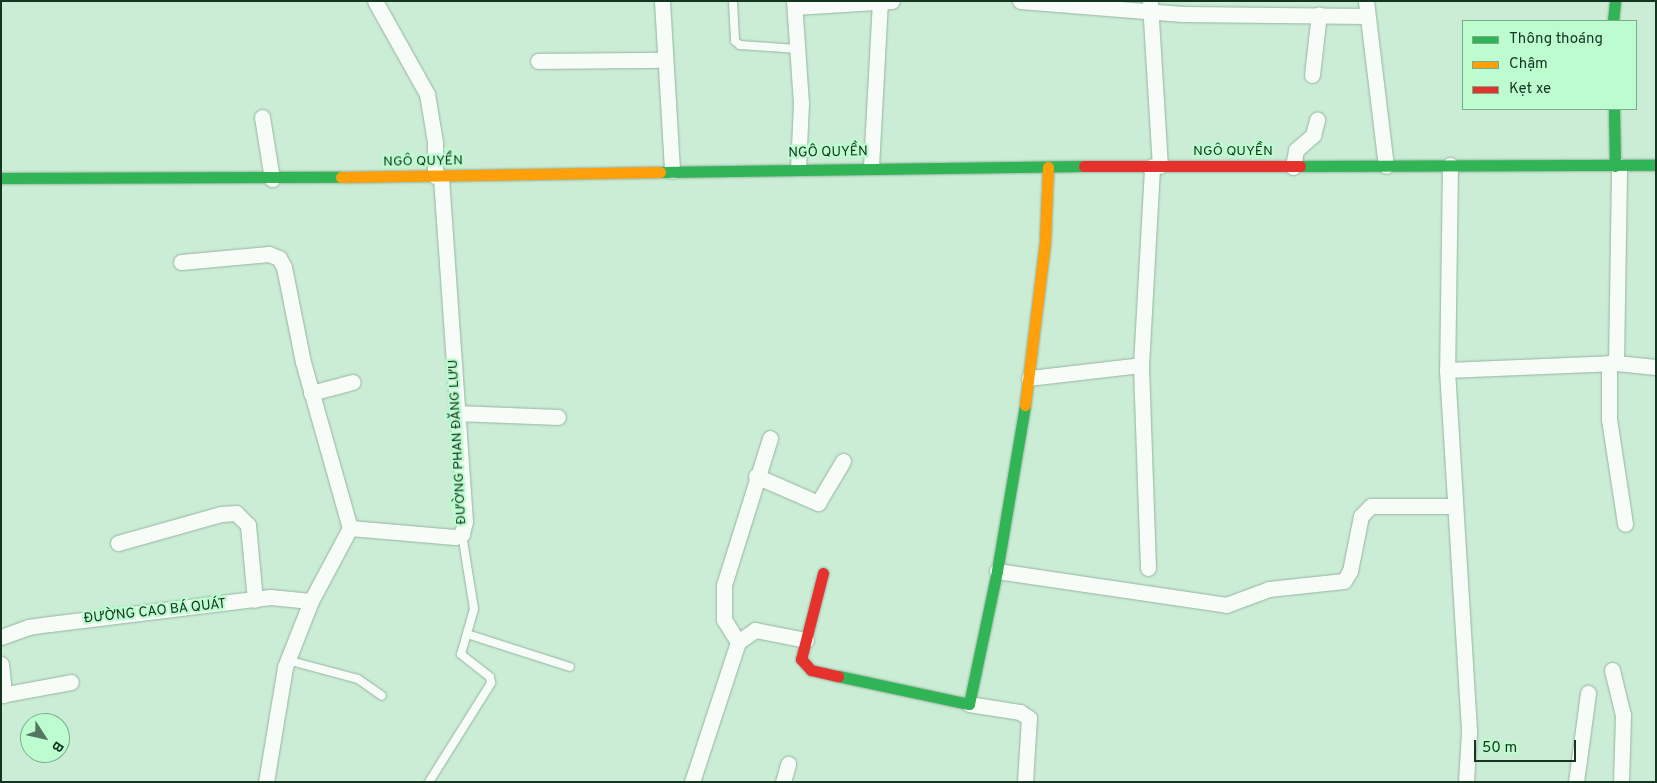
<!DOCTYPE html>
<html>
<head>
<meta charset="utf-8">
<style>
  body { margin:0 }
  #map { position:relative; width:1657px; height:783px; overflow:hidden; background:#cbedd5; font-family:Overpass,sans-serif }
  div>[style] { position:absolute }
  .roads { filter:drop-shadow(0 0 1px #96b4a0) drop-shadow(0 0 1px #96b4a0) }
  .lane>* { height:8px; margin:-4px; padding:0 4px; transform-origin:4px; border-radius:4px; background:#f7fcf9 }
  .street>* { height:15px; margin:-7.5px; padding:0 7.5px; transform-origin:7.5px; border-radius:7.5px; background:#f7fcf9 }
  .fast>* { height:11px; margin:-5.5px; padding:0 5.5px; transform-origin:5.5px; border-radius:5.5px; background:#30b455 }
  .slow>* { height:11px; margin:-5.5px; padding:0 5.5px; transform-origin:5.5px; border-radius:5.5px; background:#ff9f0a }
  .jam>* { height:11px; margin:-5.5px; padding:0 5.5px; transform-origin:5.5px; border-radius:5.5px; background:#e5322d }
  span { translate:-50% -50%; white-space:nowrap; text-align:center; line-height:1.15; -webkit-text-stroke:4.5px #bcfccf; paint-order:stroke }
  .street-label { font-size:14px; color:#143621 }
  .frame { position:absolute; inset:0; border:2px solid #143621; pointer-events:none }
  .legend { position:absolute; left:1462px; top:20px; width:175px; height:90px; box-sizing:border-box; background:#bcfccf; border:1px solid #79ad89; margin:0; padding:6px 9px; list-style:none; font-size:15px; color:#143621 }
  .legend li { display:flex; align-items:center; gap:10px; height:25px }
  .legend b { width:25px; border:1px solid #79ad89 }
  .north { position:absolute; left:20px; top:713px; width:50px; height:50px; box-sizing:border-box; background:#bcfccf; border:1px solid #79ad89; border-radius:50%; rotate:125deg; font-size:14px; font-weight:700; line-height:20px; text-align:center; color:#143621 }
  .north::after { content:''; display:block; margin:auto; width:18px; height:22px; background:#547660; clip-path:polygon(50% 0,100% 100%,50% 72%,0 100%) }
  .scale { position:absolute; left:1474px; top:740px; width:102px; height:22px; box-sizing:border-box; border:2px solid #143621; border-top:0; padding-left:6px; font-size:15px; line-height:18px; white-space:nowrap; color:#143621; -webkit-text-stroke:4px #bcfccf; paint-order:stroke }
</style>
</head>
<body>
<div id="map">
  <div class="roads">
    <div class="lane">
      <div style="left:733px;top:1px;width:40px;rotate:87.1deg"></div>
      <div style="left:735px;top:41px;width:6px;rotate:39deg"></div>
      <div style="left:740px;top:45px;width:58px;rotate:3.9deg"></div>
      <div style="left:467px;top:634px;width:108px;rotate:17.8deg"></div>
      <div style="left:287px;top:660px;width:73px;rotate:15deg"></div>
      <div style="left:358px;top:679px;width:29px;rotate:35deg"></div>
      <div style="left:429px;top:782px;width:117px;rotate:-57.9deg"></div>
      <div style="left:491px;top:683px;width:6px;rotate:-99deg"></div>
      <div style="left:490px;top:677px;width:37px;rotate:-142deg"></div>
      <div style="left:461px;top:654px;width:47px;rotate:-73.9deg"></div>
      <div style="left:474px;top:609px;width:76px;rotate:-99.1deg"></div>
    </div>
    <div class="street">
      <div style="left:375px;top:1px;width:107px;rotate:60.8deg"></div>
      <div style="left:427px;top:94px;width:49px;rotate:80.5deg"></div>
      <div style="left:435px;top:142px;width:34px;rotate:90deg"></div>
      <div style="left:662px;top:1px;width:170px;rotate:86.6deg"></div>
      <div style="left:794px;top:1px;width:102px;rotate:86.1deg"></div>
      <div style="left:801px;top:103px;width:65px;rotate:92.6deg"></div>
      <div style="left:1020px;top:1px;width:163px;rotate:4.6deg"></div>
      <div style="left:1182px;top:14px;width:185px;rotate:0.6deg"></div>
      <div style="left:1366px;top:1px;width:166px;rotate:83.1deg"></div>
      <div style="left:1150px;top:3px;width:163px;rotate:86.5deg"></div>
      <div style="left:795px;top:7px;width:97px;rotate:-3.5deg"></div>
      <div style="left:538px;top:61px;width:126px;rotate:-0.5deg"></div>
      <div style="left:1312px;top:75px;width:61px;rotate:-83.5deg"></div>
      <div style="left:262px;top:117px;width:63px;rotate:80.8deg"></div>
      <div style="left:1450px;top:165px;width:205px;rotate:90.8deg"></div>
      <div style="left:1447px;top:370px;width:363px;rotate:86.5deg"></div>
      <div style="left:1469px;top:732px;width:50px;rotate:93.4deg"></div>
      <div style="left:871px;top:167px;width:166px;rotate:-86.9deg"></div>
      <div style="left:1293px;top:167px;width:17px;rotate:-80deg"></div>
      <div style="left:1296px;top:150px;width:23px;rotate:-41deg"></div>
      <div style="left:1313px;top:135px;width:16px;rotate:-75deg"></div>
      <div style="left:181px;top:262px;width:88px;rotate:-5.2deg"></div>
      <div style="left:269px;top:254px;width:11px;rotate:22deg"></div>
      <div style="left:279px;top:258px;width:10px;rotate:61deg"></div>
      <div style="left:284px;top:267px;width:97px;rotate:78.7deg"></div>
      <div style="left:303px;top:362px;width:173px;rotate:74.2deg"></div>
      <div style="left:1609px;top:363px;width:56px;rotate:90deg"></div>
      <div style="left:1609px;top:419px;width:106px;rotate:81.3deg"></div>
      <div style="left:1616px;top:363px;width:197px;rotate:-89.1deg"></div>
      <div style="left:1447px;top:370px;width:169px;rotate:-2.4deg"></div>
      <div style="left:1616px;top:363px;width:40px;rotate:5.7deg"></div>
      <div style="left:1029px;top:378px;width:113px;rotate:-6.6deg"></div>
      <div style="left:311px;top:393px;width:43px;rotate:-14.7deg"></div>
      <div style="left:457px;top:413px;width:101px;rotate:2.3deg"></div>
      <div style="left:756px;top:476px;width:68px;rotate:23.5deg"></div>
      <div style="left:818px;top:503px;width:49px;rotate:-59.2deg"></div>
      <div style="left:118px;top:543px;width:107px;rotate:-15.7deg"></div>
      <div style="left:221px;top:514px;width:15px;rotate:-4deg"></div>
      <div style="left:236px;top:513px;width:17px;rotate:45deg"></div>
      <div style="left:248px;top:525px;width:75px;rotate:84.7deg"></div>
      <div style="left:1148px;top:568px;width:203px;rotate:-92deg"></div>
      <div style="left:1141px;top:365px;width:199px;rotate:-86.8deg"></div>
      <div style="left:997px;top:571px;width:232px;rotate:8.4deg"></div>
      <div style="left:1226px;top:605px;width:46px;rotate:-20.4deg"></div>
      <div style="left:1269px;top:589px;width:75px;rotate:-6.1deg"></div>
      <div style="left:1344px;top:581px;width:12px;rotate:-59deg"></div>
      <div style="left:1350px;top:571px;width:56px;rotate:-78.7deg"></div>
      <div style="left:1361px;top:516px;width:14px;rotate:-45deg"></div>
      <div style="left:1371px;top:506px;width:83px"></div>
      <div style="left:1px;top:637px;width:29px;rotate:-20deg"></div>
      <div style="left:28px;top:627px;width:22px;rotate:-8deg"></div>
      <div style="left:50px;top:624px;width:222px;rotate:-7deg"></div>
      <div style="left:270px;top:597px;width:41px;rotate:5.6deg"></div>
      <div style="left:738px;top:642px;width:26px;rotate:-122deg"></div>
      <div style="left:724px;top:620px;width:35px;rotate:-90deg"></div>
      <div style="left:724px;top:585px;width:154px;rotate:-72.6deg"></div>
      <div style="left:1px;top:664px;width:31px;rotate:84deg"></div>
      <div style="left:1612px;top:670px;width:46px;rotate:76.3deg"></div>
      <div style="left:1623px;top:715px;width:67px;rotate:91.7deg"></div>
      <div style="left:1px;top:695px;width:71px;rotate:-10.5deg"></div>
      <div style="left:969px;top:704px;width:52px;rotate:8.9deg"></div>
      <div style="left:1020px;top:712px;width:11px;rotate:34deg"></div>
      <div style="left:1029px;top:718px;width:64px;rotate:93.6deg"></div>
      <div style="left:266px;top:782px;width:117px;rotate:-80.6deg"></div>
      <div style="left:285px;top:667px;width:71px;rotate:-68.5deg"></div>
      <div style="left:311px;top:601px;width:83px;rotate:-61.9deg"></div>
      <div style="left:350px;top:528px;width:105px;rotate:4.9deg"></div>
      <div style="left:455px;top:537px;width:8px;rotate:-23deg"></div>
      <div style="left:462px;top:534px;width:13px;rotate:-77deg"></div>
      <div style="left:465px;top:521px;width:345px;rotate:-94deg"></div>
      <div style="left:692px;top:782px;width:147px;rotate:-71.8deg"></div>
      <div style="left:738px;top:642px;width:21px;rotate:-35deg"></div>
      <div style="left:755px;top:630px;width:52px;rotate:11.1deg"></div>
      <div style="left:783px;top:782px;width:19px;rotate:-74deg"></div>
      <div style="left:1576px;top:782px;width:90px;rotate:-82.3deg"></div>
    </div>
    <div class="fast">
      <div style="left:1613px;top:21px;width:20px;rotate:-84deg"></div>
      <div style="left:1614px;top:109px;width:57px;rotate:89deg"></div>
      <div style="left:1300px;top:166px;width:356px;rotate:-0.2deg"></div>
      <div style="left:660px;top:172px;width:424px;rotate:-0.8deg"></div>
      <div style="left:1px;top:178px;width:340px;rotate:-0.2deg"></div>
      <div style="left:838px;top:676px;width:134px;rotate:12.1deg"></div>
      <div style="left:969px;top:704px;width:136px;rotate:-78.1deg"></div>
      <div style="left:997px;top:571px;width:168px;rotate:-80.4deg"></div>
    </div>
    <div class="slow">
      <div style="left:341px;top:177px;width:319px;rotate:-0.9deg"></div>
      <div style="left:1025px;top:405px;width:165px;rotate:-83deg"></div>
      <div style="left:1045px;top:241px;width:74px;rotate:-87.7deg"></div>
    </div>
    <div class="jam">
      <div style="left:1084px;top:166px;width:216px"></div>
      <div style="left:823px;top:573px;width:89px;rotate:104.3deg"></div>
      <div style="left:801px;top:659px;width:15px;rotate:48deg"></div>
      <div style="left:811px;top:670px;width:28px;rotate:13deg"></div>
    </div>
  </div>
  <div class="street-label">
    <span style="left:1233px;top:152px">NGÔ QUYỀN</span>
    <span style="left:828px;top:153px;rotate:-1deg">NGÔ QUYỀN</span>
    <span style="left:423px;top:162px;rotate:-1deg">NGÔ QUYỀN</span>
    <span style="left:458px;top:442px;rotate:-93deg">ĐƯỜNG PHAN ĐĂNG LƯU</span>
    <span style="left:155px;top:612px;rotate:-6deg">ĐƯỜNG CAO BÁ QUÁT</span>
  </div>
  <div class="frame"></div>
  <ul class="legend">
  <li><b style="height:6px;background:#30b455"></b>Thông thoáng</li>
  <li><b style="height:6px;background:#ff9f0a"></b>Chậm</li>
  <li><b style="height:6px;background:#e5322d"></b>Kẹt xe</li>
  </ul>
  <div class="north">B</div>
  <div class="scale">50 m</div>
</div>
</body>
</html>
